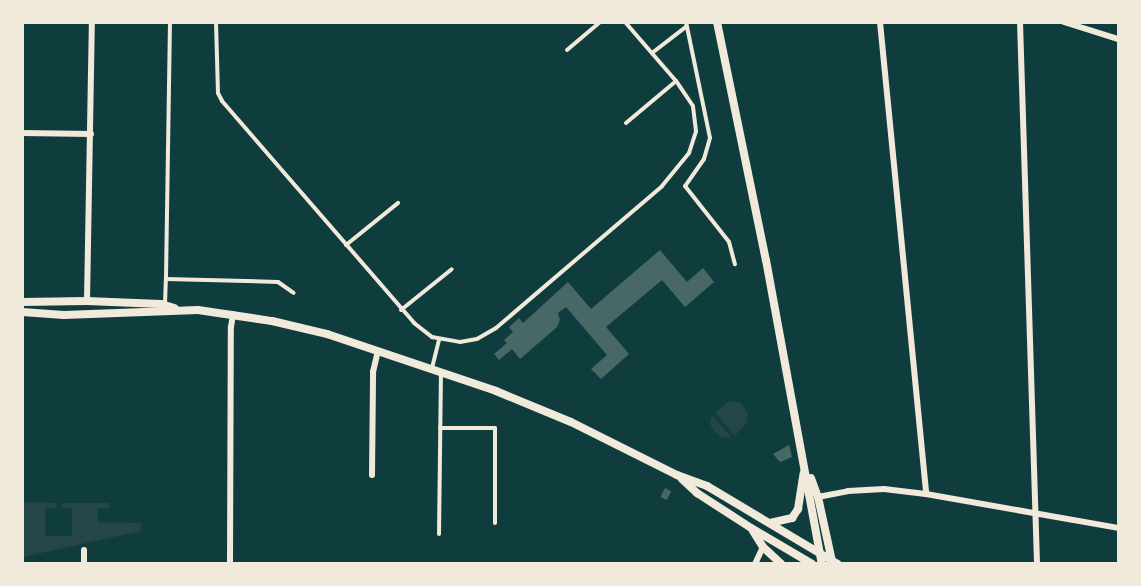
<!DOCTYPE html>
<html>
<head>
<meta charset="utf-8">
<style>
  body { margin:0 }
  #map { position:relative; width:1141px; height:586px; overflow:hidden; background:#0f3d3e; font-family:"Titillium Web",sans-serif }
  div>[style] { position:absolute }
  .green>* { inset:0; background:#244646 }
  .building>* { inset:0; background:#486865; transform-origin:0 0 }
  .service>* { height:4px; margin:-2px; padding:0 2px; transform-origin:2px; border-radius:2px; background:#f1e9da }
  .minor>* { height:6px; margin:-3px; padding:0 3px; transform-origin:3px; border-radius:3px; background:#f1e9da }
  .tertiary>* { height:8px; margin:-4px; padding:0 4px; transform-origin:4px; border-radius:4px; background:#f1e9da }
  span { translate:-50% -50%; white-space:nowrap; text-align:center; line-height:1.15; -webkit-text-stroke:6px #f1e9da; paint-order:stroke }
  .frame { position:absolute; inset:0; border:24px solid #f1e9da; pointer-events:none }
</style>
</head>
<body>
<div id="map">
  <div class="green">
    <div style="clip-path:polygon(729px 401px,741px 403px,748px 414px,747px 422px,735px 436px,715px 413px)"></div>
    <div style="clip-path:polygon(712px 415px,732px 438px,721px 437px,714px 431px,710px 424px)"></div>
    <div style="clip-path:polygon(23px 502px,56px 503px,56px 508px,45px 508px,45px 536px,72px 536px,72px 508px,62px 508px,62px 503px,109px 503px,109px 508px,98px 508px,98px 522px,141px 523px,141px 531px,23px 557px)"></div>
  </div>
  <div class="building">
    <div style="clip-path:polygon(660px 250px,687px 282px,703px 268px,714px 282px,685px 307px,662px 280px,606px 327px,629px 354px,601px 379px,591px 369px,607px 355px,566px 307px,558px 313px,560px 320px,557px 327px,520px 359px,512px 349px,499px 360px,494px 354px,507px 343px,504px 340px,513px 332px,509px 327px,519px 318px,523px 323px,568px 282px,591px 309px)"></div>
    <div style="clip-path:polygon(789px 445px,792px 457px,780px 462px,773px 454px)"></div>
    <div style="left:665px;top:488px;width:7px;height:10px;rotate:27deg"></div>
  </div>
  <div class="service">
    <div style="left:170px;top:22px;width:257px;rotate:90.9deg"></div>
    <div style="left:166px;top:279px;width:112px;rotate:1.5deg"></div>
    <div style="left:278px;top:282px;width:19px;rotate:35deg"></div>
    <div style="left:216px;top:22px;width:71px;rotate:88.4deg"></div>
    <div style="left:218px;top:93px;width:9px;rotate:63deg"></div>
    <div style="left:222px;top:101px;width:294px;rotate:49.1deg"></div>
    <div style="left:414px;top:323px;width:23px;rotate:38deg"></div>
    <div style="left:432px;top:337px;width:28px;rotate:10deg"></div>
    <div style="left:460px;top:342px;width:17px;rotate:-10deg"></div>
    <div style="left:477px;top:339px;width:22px;rotate:-30deg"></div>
    <div style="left:496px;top:328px;width:218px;rotate:-40.5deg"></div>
    <div style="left:662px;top:186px;width:43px;rotate:-50.7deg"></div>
    <div style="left:689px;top:153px;width:23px;rotate:-72deg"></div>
    <div style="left:696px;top:131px;width:25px;rotate:-97deg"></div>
    <div style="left:693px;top:106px;width:30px;rotate:-124deg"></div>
    <div style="left:676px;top:81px;width:78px;rotate:-130.8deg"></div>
    <div style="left:686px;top:22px;width:118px;rotate:78.3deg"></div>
    <div style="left:710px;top:138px;width:22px;rotate:106deg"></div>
    <div style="left:704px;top:159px;width:33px;rotate:125deg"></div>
    <div style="left:685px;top:186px;width:71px;rotate:51.8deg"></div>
    <div style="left:729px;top:242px;width:23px;rotate:75deg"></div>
    <div style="left:567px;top:50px;width:43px;rotate:-40.3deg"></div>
    <div style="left:652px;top:53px;width:44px;rotate:-37.6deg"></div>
    <div style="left:626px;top:123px;width:65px;rotate:-40deg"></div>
    <div style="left:346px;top:245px;width:67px;rotate:-38.9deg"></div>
    <div style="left:165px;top:304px;width:25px;rotate:-88deg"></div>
    <div style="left:401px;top:310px;width:65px;rotate:-38.8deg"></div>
    <div style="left:432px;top:368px;width:29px;rotate:-76deg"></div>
    <div style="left:440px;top:428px;width:55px"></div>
    <div style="left:495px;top:428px;width:95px;rotate:90deg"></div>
    <div style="left:439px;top:534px;width:161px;rotate:-89.3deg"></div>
  </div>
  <div class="minor">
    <div style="left:880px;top:22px;width:474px;rotate:84.4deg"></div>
    <div style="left:1020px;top:22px;width:542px;rotate:88.2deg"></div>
    <div style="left:1064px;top:22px;width:57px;rotate:17.5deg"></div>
    <div style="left:22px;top:133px;width:69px;rotate:0.8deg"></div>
    <div style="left:87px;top:301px;width:279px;rotate:-89deg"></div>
    <div style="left:372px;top:475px;width:103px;rotate:-89.4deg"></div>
    <div style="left:373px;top:372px;width:22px;rotate:-77deg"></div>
    <div style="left:818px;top:497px;width:31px;rotate:-11deg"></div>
    <div style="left:848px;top:491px;width:36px;rotate:-3deg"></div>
    <div style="left:884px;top:489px;width:42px;rotate:6.8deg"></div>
    <div style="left:926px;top:494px;width:195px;rotate:10deg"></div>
    <div style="left:84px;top:550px;width:14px;rotate:90deg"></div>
    <div style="left:230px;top:564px;width:237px;rotate:-89.8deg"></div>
    <div style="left:231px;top:327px;width:13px;rotate:-81deg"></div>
    <div style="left:755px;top:564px;width:19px;rotate:-65deg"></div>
  </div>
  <div class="tertiary">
    <div style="left:717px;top:22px;width:243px;rotate:78.4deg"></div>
    <div style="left:766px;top:260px;width:309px;rotate:79.6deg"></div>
    <div style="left:22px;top:302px;width:65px;rotate:-0.9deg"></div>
    <div style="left:87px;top:301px;width:74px;rotate:2.3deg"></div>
    <div style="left:161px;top:304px;width:14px;rotate:17deg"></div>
    <div style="left:22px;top:312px;width:42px;rotate:4.1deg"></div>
    <div style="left:64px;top:315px;width:134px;rotate:-2.1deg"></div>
    <div style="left:198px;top:310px;width:75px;rotate:8.5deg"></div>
    <div style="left:272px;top:321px;width:57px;rotate:13.3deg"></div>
    <div style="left:327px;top:334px;width:178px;rotate:18.6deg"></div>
    <div style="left:496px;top:391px;width:81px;rotate:22.5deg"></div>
    <div style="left:571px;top:422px;width:119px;rotate:26.6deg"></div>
    <div style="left:677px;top:475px;width:32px;rotate:20deg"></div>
    <div style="left:707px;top:486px;width:152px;rotate:30.8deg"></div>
    <div style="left:811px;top:478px;width:20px;rotate:70deg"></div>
    <div style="left:818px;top:497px;width:66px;rotate:77.7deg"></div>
    <div style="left:682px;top:479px;width:21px;rotate:43deg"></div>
    <div style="left:697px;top:493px;width:64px;rotate:32.9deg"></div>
    <div style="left:751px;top:528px;width:71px;rotate:30.5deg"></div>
    <div style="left:770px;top:523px;width:23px;rotate:-13deg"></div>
    <div style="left:792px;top:518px;width:11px;rotate:-56deg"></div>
    <div style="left:798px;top:509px;width:36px;rotate:-81deg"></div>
    <div style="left:753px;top:531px;width:19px;rotate:58deg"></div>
    <div style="left:763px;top:547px;width:25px;rotate:43deg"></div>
  </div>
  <div class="frame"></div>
</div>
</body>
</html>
